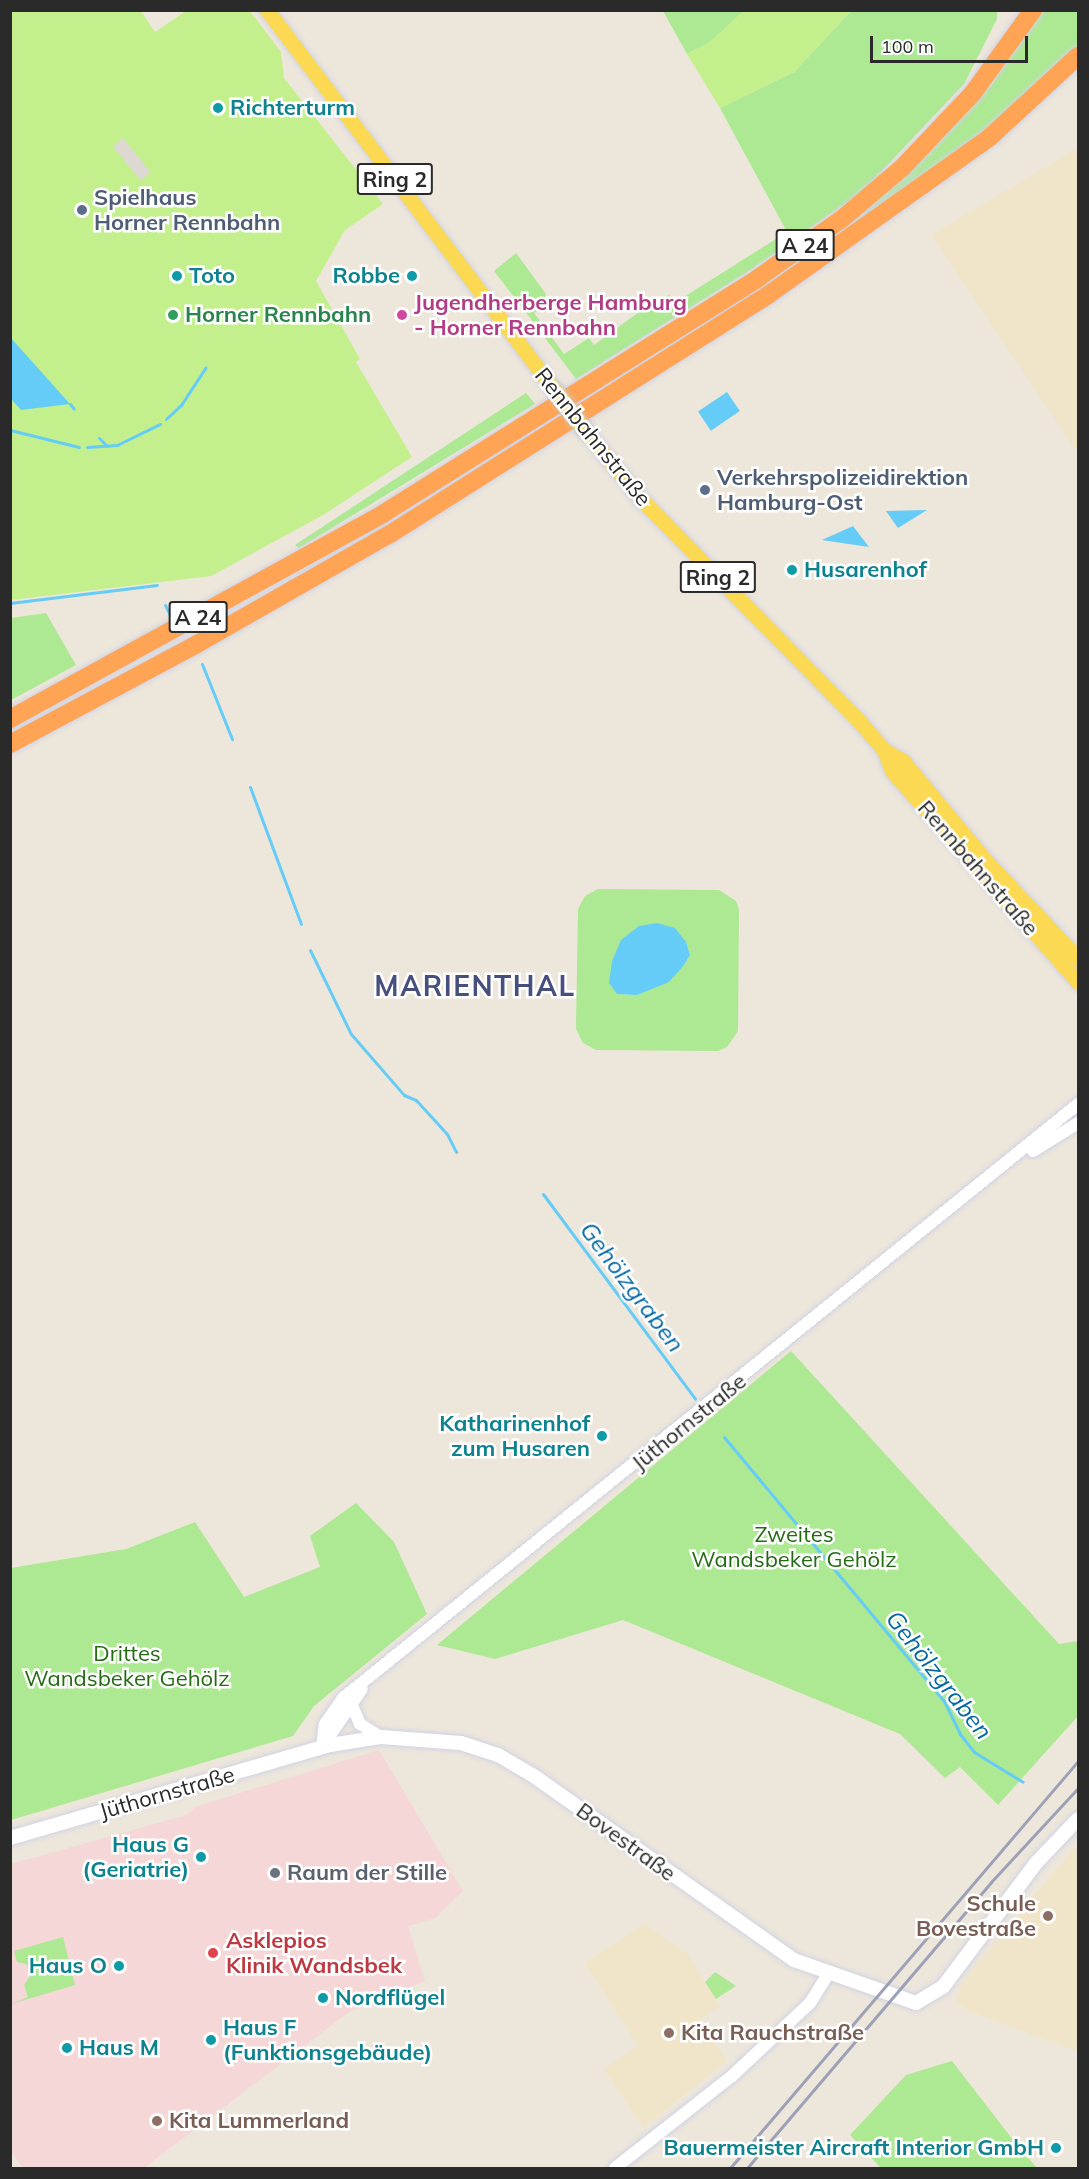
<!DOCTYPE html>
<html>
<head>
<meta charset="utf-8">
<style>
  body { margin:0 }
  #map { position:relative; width:1089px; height:2179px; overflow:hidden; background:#ede6db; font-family:Mulish,sans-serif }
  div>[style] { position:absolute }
  .education>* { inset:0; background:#f0e5c8 }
  .medical>* { inset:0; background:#f5d7d7 }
  .green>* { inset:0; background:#ade893 }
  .pitch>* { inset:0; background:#c3f08d }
  .plaza>* { inset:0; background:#ddd9d2; transform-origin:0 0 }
  .water>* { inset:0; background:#65ccf7; transform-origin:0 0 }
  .stream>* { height:3px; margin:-1.5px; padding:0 1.5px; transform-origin:1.5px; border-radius:1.5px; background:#65ccf7 }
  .roads { filter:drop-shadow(0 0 2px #d0d3e4) drop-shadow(0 0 2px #d0d3e4) }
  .tertiary>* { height:12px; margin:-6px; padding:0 6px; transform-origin:6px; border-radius:6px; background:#fff }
  .secondary>* { height:14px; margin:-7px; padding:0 7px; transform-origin:7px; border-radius:7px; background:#fff }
  .primary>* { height:15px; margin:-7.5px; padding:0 7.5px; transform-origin:7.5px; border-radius:7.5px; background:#fbd952 }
  .motorway>* { height:18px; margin:-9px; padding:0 9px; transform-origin:9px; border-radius:9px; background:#ffa454 }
  .rail>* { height:3px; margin:-1.5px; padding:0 1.5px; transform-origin:1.5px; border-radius:1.5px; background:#9da0b6 }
  .bridges { filter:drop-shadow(0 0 2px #c8c8c8) drop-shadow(0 0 2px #c8c8c8) }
  .primary-bridge>* { height:15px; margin:-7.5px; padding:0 7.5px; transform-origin:7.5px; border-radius:7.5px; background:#fbd952 }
  .dots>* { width:16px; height:16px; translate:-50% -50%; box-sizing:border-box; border:3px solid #fff; border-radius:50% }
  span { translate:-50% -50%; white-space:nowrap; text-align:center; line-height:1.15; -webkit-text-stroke:5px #fff; paint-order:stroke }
  .shield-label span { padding:2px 4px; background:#fff; border:2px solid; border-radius:4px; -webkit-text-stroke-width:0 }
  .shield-label { font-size:21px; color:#2a2a2a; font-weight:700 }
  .culture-label { font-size:22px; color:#0d838f; font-weight:700 }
  .left { translate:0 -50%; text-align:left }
  .right { translate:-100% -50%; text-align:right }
  .service-label { font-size:22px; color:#4e5e75; font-weight:700 }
  .hotel-label { font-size:22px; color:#b23c85; font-weight:700 }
  .leisure-label { font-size:22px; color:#27864d; font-weight:700 }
  .street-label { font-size:22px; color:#2a2a2a }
  .park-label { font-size:22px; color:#246c14 }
  .worship-label { font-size:22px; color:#5b616d; font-weight:700 }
  .education-label { font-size:22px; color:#785e54; font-weight:700 }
  .health-label { font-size:22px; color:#be3a42; font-weight:700 }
  .water-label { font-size:24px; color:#0368a4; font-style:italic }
  .district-label { font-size:28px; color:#474f7e; font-weight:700; letter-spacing:1.5px }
  .frame { position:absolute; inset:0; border:12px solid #2a2a2a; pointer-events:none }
  .scale { position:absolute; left:870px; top:36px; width:158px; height:27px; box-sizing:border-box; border:3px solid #2a2a2a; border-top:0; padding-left:8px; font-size:18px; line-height:21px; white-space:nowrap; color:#2a2a2a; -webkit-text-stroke:4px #fff; paint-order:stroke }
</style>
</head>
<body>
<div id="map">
  <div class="education">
    <div style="clip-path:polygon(1078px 148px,1078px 447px,1075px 449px,931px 235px)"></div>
    <div style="clip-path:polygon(1074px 1848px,1078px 1850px,1078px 2052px,967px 2010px,956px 2000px,963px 1981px)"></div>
    <div style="clip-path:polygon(645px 1924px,688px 1955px,720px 2006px,699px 2020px,727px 2061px,643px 2128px,604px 2069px,638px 2046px,585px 1963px)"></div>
  </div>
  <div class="medical">
    <div style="clip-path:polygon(379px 1750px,463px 1891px,435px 1918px,408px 1926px,425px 1981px,349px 2012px,144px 2168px,23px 2168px,11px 2152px,11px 1864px,187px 1815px,195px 1807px)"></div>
  </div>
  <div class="green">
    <div style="clip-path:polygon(663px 11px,743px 10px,744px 11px,710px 42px,687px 54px)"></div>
    <div style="clip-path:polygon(851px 11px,997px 11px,997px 19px,964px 84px,863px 191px,752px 269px,576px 379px,545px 338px,550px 335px,564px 354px,589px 338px,594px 345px,643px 309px,669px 295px,676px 302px,787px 232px,720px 108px,794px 72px)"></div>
    <div style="clip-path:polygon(1043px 11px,1078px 11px,1078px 46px,1014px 109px,733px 311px,635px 371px,632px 366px,891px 189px,937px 145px,991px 85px)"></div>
    <div style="clip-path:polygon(516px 253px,546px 294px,541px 307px,534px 313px,543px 325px,538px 328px,494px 271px)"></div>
    <div style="clip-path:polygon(526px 393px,535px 404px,299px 548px,295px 545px)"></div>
    <div style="clip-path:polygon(46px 613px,76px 665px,11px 700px,11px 618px)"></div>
    <div style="clip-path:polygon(evenodd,598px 889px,719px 890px,736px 901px,739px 910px,738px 1031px,727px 1047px,718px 1051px,596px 1050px,583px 1043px,576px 1029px,578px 909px,585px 896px,598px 889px,657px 923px,686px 942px,690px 955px,684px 965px,637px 995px,617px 994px,657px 923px)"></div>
    <div style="clip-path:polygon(791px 1351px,1059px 1644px,1078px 1641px,1078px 1716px,998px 1805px,960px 1767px,945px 1778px,900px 1734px,623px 1620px,495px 1659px,437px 1645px)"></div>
    <div style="clip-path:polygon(356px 1503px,394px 1542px,427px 1614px,314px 1706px,293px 1736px,11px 1820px,11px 1568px,126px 1549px,195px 1522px,244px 1597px,320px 1567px,310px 1536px)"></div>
    <div style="clip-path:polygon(63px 1937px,75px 1985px,11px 2004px,28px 1997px,24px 1985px,31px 1975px,26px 1964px,17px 1962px,14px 1951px)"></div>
    <div style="clip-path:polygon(715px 1972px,736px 1986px,716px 1999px,705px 1982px)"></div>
    <div style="clip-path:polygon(952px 2061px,1013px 2140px,1037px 2168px,881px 2168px,850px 2135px,906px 2075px)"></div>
  </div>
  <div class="pitch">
    <div style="clip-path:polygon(10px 11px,141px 11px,155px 32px,186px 11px,250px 11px,281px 52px,284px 78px,383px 204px,345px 230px,316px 281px,360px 359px,356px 362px,412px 457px,323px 515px,211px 576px,11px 600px)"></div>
    <div style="clip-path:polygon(743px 11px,851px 11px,794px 72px,720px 108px,687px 54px,710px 42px)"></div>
  </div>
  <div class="plaza">
    <div style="left:123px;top:138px;width:44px;height:13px;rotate:51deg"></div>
  </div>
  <div class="water">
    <div style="clip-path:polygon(11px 338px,70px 404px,21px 410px,11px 399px)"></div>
    <div style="left:727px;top:392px;width:23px;height:35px;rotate:56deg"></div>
    <div style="clip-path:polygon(927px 510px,898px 528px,886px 511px)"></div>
    <div style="clip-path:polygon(853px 526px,869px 547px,822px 540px)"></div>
    <div style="clip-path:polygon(657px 923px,675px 928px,686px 942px,690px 955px,684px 965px,669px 982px,637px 995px,617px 994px,609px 983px,612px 961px,621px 940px,639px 926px)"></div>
  </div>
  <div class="stream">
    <div style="left:70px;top:404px;width:6px;rotate:51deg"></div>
    <div style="left:166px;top:419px;width:21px;rotate:-43deg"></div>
    <div style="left:181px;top:405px;width:45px;rotate:-56.7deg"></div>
    <div style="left:10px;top:430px;width:71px;rotate:13.8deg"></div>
    <div style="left:99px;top:438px;width:11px;rotate:45deg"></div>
    <div style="left:87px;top:447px;width:30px;rotate:-4deg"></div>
    <div style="left:117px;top:445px;width:48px;rotate:-26deg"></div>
    <div style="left:10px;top:603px;width:148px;rotate:-7deg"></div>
    <div style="left:165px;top:605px;width:11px;rotate:63deg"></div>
    <div style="left:202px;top:664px;width:81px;rotate:68.2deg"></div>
    <div style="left:250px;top:787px;width:146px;rotate:69.6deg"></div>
    <div style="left:310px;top:950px;width:93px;rotate:64deg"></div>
    <div style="left:351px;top:1034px;width:81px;rotate:49deg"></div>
    <div style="left:404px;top:1095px;width:13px;rotate:23deg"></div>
    <div style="left:416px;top:1100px;width:46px;rotate:47.6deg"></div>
    <div style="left:447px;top:1134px;width:20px;rotate:63deg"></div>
    <div style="left:543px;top:1194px;width:255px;rotate:53.4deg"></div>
    <div style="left:724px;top:1437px;width:344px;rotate:50.2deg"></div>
    <div style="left:944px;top:1701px;width:37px;rotate:64deg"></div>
    <div style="left:960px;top:1734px;width:23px;rotate:52deg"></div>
    <div style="left:974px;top:1752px;width:57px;rotate:31.5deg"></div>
  </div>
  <div class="roads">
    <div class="tertiary">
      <div style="left:1033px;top:1151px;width:53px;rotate:-31.9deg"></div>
      <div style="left:351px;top:1703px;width:23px;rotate:67deg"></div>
      <div style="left:360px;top:1724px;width:25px;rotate:32deg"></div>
      <div style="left:322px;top:1747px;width:23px;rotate:-83deg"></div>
      <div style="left:325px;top:1724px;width:32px;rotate:-55deg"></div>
      <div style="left:343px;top:1698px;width:945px;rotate:-38.94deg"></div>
      <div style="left:322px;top:1747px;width:70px;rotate:-55.4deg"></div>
      <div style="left:615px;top:2168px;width:149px;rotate:-38.2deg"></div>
      <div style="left:732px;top:2076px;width:107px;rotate:-43.1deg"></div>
      <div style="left:810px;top:2003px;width:36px;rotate:-58deg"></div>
    </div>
    <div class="secondary">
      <div style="left:10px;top:1838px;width:333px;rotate:-16.2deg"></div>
      <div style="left:330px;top:1745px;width:52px;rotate:-8.9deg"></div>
      <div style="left:381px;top:1737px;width:80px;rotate:4.3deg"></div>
      <div style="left:461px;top:1743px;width:39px;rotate:18deg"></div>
      <div style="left:498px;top:1755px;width:42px;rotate:30.3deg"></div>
      <div style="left:534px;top:1776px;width:319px;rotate:35.3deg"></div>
      <div style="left:794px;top:1960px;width:129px;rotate:19.4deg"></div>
      <div style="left:916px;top:2003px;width:31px;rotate:-31deg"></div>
      <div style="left:943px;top:1987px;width:156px;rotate:-53.1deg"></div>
      <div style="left:1037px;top:1862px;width:59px;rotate:-46.4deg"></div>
    </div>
    <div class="primary">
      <div style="left:267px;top:10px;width:478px;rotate:52.9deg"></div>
      <div style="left:584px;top:429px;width:89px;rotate:50.9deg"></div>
      <div style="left:640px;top:498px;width:311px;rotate:45.5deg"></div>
      <div style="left:858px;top:720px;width:40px;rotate:49deg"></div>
      <div style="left:884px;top:750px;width:22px;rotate:69deg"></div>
      <div style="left:892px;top:771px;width:281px;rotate:48.6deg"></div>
      <div style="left:884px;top:750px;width:22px;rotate:30deg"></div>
      <div style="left:903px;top:761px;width:131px;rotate:50.3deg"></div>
      <div style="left:987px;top:862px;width:133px;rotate:46.8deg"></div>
    </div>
    <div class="motorway">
      <div style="left:10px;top:719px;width:427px;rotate:-28.8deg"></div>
      <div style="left:384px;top:513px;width:442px;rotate:-32.1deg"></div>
      <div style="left:758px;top:278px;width:104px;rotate:-35.2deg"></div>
      <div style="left:843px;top:218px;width:79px;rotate:-40.4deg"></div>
      <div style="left:903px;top:167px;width:102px;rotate:-46.6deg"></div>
      <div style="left:973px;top:93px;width:102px;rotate:-54.1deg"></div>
      <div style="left:10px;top:744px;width:212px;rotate:-28.1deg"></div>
      <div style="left:197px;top:644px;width:222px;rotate:-29.7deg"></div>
      <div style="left:390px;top:534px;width:447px;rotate:-32.3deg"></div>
      <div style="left:768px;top:295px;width:272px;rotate:-35.4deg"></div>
      <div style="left:990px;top:137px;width:120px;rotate:-42.6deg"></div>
    </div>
  </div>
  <div class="rail">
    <div style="left:730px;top:2168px;width:535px;rotate:-49.47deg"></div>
    <div style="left:747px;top:2168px;width:376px;rotate:-49.5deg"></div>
    <div style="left:991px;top:1882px;width:128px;rotate:-47.2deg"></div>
  </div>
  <div class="bridges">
    <div class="primary-bridge">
      <div style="left:555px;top:391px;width:48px;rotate:52.7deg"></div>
    </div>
  </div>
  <div class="dots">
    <div style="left:218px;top:108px;background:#0f9aa8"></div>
    <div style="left:82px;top:210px;background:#5c6f8a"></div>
    <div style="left:177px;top:276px;background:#0f9aa8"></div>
    <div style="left:412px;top:276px;background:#0f9aa8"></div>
    <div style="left:173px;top:315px;background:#2e9e5b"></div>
    <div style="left:402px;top:315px;background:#d1479c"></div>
    <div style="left:705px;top:490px;background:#5c6f8a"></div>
    <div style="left:792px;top:570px;background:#0f9aa8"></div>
    <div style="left:602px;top:1436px;background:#0f9aa8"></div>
    <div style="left:201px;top:1857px;background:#0f9aa8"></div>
    <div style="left:275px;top:1873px;background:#6b7280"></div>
    <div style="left:1048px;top:1916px;background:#8d6e63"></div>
    <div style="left:213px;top:1953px;background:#e0444e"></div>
    <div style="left:119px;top:1966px;background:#0f9aa8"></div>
    <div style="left:323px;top:1998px;background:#0f9aa8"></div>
    <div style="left:669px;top:2033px;background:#8d6e63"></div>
    <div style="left:211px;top:2040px;background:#0f9aa8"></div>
    <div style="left:67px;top:2048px;background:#0f9aa8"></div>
    <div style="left:157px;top:2121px;background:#8d6e63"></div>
    <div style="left:1056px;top:2148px;background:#0f9aa8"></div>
  </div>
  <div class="shield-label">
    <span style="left:395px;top:179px">Ring 2</span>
    <span style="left:805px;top:245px">A 24</span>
    <span style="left:718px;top:577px">Ring 2</span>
    <span style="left:198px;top:617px">A 24</span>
  </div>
  <div class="culture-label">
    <span class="left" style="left:230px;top:108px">Richterturm</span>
    <span class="left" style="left:189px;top:276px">Toto</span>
    <span class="right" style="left:400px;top:276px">Robbe</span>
    <span class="left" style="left:804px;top:570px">Husarenhof</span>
    <span class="right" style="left:590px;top:1436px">Katharinenhof<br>zum Husaren</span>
    <span class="right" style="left:189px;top:1857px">Haus G<br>(Geriatrie)</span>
    <span class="right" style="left:107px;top:1966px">Haus O</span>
    <span class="left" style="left:335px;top:1998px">Nordflügel</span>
    <span class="left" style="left:223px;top:2040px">Haus F<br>(Funktionsgebäude)</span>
    <span class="left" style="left:79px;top:2048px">Haus M</span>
    <span class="right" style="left:1044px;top:2148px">Bauermeister Aircraft Interior GmbH</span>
  </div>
  <div class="service-label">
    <span class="left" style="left:94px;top:210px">Spielhaus<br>Horner Rennbahn</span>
    <span class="left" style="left:717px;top:490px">Verkehrspolizeidirektion<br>Hamburg-Ost</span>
  </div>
  <div class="hotel-label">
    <span class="left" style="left:414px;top:315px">Jugendherberge Hamburg<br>- Horner Rennbahn</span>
  </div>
  <div class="leisure-label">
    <span class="left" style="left:185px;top:315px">Horner Rennbahn</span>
  </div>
  <div class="street-label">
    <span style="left:593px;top:437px;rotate:51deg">Rennbahnstraße</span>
    <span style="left:978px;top:868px;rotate:49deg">Rennbahnstraße</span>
    <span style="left:689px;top:1422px;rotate:-39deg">Jüthornstraße</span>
    <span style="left:167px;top:1793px;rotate:-16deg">Jüthornstraße</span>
    <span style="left:626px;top:1842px;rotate:36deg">Bovestraße</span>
  </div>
  <div class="park-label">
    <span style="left:794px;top:1547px">Zweites<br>Wandsbeker Gehölz</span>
    <span style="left:127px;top:1666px">Drittes<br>Wandsbeker Gehölz</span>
  </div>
  <div class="worship-label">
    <span class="left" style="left:287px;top:1873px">Raum der Stille</span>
  </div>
  <div class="education-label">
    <span class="right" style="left:1036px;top:1916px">Schule<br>Bovestraße</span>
    <span class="left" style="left:681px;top:2033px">Kita Rauchstraße</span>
    <span class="left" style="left:169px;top:2121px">Kita Lummerland</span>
  </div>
  <div class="health-label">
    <span class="left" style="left:226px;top:1953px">Asklepios<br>Klinik Wandsbek</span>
  </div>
  <div class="water-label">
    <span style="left:632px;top:1287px;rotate:53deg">Gehölzgraben</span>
    <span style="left:939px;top:1675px;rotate:52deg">Gehölzgraben</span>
  </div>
  <div class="district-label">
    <span style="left:475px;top:986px">MARIENTHAL</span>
  </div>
  <div class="frame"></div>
  <div class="scale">100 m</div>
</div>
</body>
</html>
